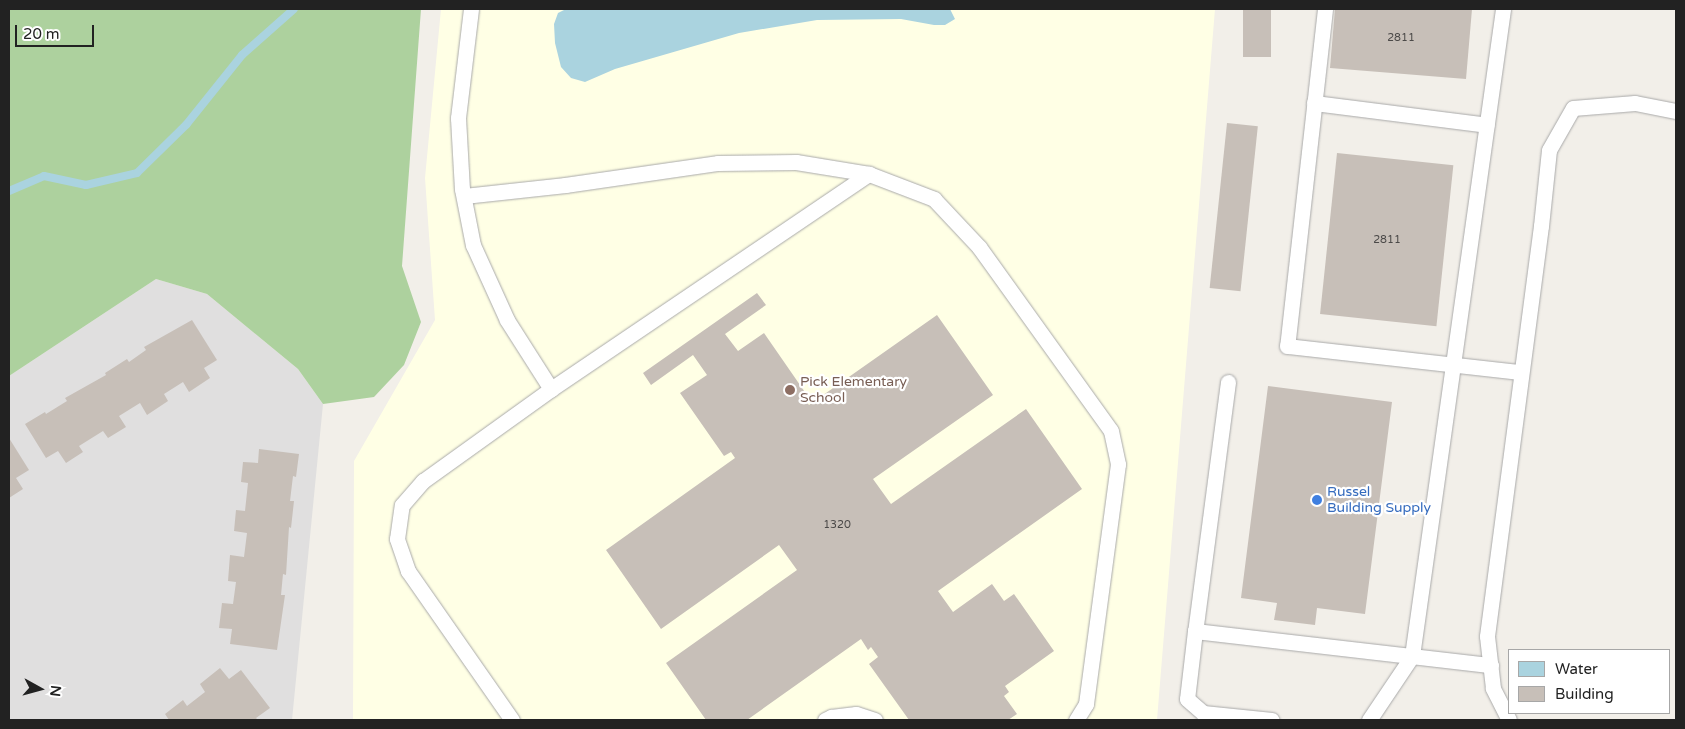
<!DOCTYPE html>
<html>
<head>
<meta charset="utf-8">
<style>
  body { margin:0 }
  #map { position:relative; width:1685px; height:729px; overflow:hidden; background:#f2efe9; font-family:"Varela Round",sans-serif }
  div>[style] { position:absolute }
  .residential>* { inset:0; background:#e0dfdf }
  .education>* { inset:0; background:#ffffe5 }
  .forest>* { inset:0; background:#add19e }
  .water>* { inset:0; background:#aad3df }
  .stream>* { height:8px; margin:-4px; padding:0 4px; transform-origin:4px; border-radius:4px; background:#aad3df }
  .building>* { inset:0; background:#c7bfb8; transform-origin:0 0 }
  .roads { filter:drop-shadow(0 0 1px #a9a9a9) drop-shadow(0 0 1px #a9a9a9) }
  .lane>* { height:15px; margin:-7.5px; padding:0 7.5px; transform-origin:7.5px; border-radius:7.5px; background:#fff }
  .dots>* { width:14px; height:14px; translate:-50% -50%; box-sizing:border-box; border:2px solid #fff; border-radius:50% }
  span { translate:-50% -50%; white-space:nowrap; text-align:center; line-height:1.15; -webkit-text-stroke:4.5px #fff; paint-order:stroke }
  .number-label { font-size:11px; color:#4b4948 }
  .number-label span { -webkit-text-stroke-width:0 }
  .education-label { font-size:14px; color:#785e54 }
  .left { translate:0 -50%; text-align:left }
  .shop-label { font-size:14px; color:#366cbe }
  .frame { position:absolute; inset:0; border:10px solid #222; pointer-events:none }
  .legend { position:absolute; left:1508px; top:649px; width:162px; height:65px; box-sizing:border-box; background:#fff; border:1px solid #a7a7a7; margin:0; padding:6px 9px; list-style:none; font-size:15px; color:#222 }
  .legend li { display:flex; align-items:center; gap:10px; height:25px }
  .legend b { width:25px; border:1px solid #a7a7a7 }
  .north { position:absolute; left:15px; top:664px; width:50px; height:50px; -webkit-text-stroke:4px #fff; paint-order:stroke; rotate:97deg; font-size:14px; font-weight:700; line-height:20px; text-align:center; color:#222 }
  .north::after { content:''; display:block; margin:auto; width:18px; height:22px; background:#222; clip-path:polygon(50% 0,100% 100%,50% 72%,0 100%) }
  .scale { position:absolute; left:15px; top:25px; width:79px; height:22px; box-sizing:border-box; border:2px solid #222; border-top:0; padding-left:6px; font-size:15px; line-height:18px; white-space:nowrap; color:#222; -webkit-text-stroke:4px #fff; paint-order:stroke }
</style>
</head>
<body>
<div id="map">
  <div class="residential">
    <div style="clip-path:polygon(156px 279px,207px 294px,298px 369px,323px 404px,292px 720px,9px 720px,9px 376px)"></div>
  </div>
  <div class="education">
    <div style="clip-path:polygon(441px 9px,1215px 9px,1157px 720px,353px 720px,354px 461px,435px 320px,425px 178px)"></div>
  </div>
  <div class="forest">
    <div style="clip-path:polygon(9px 9px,421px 9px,402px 266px,421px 322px,404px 365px,374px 397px,323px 404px,298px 369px,207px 294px,156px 279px,9px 376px)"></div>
  </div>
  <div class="water">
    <div style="clip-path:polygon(566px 9px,950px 9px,955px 19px,945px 25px,934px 25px,901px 19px,817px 20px,739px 33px,615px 69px,585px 82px,571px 78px,561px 67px,555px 43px,554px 24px,558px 13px)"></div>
  </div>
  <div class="stream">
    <div style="left:9px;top:191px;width:38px;rotate:-23deg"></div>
    <div style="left:44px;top:176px;width:43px;rotate:12.1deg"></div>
    <div style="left:86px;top:185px;width:52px;rotate:-13.2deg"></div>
    <div style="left:137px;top:173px;width:69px;rotate:-44.4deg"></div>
    <div style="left:186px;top:125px;width:90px;rotate:-51.3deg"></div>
    <div style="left:242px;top:55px;width:69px;rotate:-41.5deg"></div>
  </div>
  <div class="building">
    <div style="left:1243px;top:9px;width:28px;height:48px"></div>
    <div style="clip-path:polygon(1335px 9px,1472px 9px,1466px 79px,1330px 68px)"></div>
    <div style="left:1227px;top:123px;width:31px;height:166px;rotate:6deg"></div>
    <div style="left:1337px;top:153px;width:117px;height:162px;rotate:6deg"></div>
    <div style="clip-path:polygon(757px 293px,766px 305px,725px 334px,738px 351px,764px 333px,809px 398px,805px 400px,809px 405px,937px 315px,993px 395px,873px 479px,891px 504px,1026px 409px,1082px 489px,938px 591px,953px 612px,992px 584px,1004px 601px,1014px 594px,1054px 651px,1005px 686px,1009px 692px,1004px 696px,1017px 714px,1008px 720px,909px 720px,869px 664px,878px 657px,871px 647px,868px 650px,861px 639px,747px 720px,706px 720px,666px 663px,797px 570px,779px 545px,661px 629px,606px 550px,735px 458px,731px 452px,724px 456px,680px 393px,707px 375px,693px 355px,651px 385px,643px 373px)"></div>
    <div style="clip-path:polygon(192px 320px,217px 360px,204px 368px,210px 378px,189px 392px,183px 382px,164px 394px,168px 401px,147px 415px,140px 403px,119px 416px,126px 427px,108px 438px,103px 431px,79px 446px,83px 452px,66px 463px,58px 451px,46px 458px,25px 424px,45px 412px,46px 414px,67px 401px,65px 398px,106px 375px,105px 373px,127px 359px,129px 362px,146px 350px,144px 347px)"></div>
    <div style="clip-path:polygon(1268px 386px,1392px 402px,1365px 614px,1317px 608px,1315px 625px,1274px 620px,1277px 603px,1241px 598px)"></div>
    <div style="clip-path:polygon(9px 438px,29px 470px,16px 478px,23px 489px,9px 498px)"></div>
    <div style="clip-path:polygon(259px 449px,299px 454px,296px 477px,293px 476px,290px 501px,294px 501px,291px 528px,289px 527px,286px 575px,283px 574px,281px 595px,285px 595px,277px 650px,230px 644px,232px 629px,219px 628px,222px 603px,233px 604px,236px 582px,228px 581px,230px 555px,244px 557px,247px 533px,234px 531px,236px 510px,245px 511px,248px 483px,241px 482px,243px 462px,258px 463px)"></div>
    <div style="clip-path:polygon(220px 668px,229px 679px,241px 670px,270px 708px,256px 718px,258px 720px,169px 720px,165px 714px,183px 700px,187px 706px,205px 692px,200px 684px)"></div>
  </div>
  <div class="roads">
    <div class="lane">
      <div style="left:471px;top:9px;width:110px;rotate:96.8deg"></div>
      <div style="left:458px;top:118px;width:71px;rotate:86.8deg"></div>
      <div style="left:462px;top:189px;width:57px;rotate:78.9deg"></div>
      <div style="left:473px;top:245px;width:82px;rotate:65.6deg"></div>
      <div style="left:507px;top:320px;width:82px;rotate:57.5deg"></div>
      <div style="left:1325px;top:9px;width:339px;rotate:96.4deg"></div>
      <div style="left:1287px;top:346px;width:234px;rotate:6.4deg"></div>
      <div style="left:1314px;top:103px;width:174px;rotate:7.2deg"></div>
      <div style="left:464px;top:196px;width:102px;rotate:-6.2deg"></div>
      <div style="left:565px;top:185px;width:155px;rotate:-8.2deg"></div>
      <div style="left:718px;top:163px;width:78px;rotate:-0.7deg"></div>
      <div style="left:796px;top:162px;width:74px;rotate:9.3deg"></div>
      <div style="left:869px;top:174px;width:70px;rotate:21deg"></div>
      <div style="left:934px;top:199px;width:66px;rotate:46.8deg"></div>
      <div style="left:979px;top:247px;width:226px;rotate:54.3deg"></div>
      <div style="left:1111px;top:431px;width:34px;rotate:78deg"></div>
      <div style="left:1118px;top:464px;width:242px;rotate:97.6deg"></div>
      <div style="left:1086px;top:704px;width:19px;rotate:122deg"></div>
      <div style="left:1228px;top:382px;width:251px;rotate:97.5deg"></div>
      <div style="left:1195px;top:631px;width:298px;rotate:6.6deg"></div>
      <div style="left:1195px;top:631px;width:68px;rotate:96.7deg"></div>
      <div style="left:1187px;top:699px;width:21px;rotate:41deg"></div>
      <div style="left:1203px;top:713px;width:69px;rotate:5.8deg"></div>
      <div style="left:512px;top:720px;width:182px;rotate:-124.9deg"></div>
      <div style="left:408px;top:571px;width:34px;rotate:-109deg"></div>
      <div style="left:397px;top:539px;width:34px;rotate:-82deg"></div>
      <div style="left:402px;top:505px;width:32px;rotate:-49deg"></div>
      <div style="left:423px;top:481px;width:158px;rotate:-35.7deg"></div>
      <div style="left:551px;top:389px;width:384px;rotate:-34.1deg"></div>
      <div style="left:825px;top:720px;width:7px;rotate:-27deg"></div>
      <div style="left:831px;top:717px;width:25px;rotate:-7deg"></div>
      <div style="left:856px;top:714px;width:20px;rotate:18deg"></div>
      <div style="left:1369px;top:720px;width:77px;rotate:-56.1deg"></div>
      <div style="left:1412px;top:656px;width:653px;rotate:-81.99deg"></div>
      <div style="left:1509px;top:720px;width:36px;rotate:-117deg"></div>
      <div style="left:1493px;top:688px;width:52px;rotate:-96.6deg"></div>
      <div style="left:1487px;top:636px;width:414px;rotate:-82.5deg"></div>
      <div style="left:1541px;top:226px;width:76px;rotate:-84deg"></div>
      <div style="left:1549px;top:150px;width:48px;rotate:-60.3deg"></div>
      <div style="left:1573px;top:108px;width:62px;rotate:-4.6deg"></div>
      <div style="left:1635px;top:103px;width:42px;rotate:11deg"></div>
    </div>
  </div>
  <div class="dots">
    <div style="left:790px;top:390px;background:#8d6e63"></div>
    <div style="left:1317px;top:500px;background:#3f7fe0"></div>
  </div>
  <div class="number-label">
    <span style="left:1401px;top:38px">2811</span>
    <span style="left:1387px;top:240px">2811</span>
    <span style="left:837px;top:525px">1320</span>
  </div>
  <div class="education-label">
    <span class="left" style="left:800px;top:390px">Pick Elementary<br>School</span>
  </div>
  <div class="shop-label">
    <span class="left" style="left:1327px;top:500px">Russel<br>Building Supply</span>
  </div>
  <div class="frame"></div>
  <ul class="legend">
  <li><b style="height:14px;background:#aad3df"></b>Water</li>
  <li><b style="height:14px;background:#c7bfb8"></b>Building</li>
  </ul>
  <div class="north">N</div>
  <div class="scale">20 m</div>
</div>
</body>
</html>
